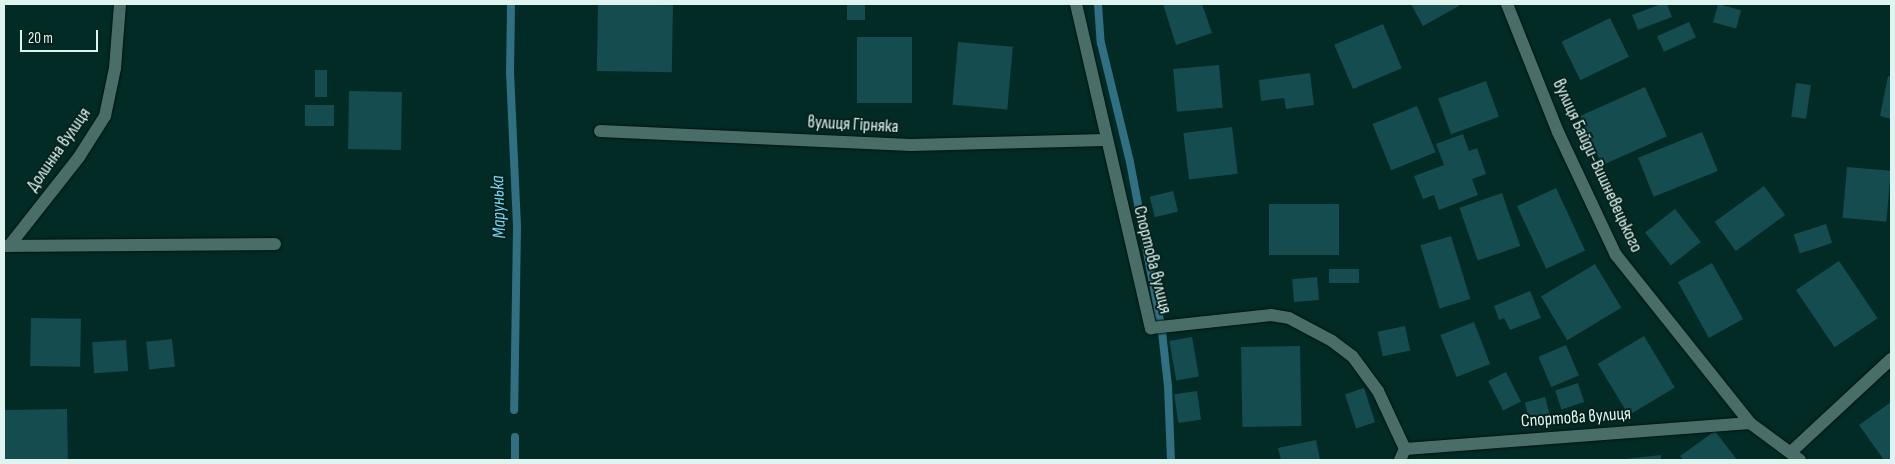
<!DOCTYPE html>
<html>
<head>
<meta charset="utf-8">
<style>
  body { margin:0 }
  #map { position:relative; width:1895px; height:464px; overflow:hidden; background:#022b25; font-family:"Sofia Sans Condensed",sans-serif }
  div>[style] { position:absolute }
  .stream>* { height:8px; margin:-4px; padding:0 4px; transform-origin:4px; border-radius:4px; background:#316f82 }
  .building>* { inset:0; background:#144c4f; transform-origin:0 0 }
  .roads { filter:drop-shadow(0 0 1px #00120e) drop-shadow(0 0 1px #00120e) }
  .street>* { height:12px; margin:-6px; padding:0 6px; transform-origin:6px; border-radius:6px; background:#486e67 }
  span { translate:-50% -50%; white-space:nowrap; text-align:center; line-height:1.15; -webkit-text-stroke:4px #03201b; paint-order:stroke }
  .street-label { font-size:18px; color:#dff3ef }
  .water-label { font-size:19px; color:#73d2f1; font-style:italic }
  .frame { position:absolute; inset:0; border:5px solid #dff3ef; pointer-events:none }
  .scale { position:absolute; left:20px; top:30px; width:78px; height:22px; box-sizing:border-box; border:2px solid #dff3ef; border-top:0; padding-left:6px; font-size:15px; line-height:18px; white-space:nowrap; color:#dff3ef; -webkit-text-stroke:4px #03201b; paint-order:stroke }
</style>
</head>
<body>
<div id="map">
  <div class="stream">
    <div style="left:511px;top:4px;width:68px;rotate:90.8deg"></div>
    <div style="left:510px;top:72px;width:156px;rotate:87.4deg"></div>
    <div style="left:517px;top:228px;width:182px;rotate:90.9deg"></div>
    <div style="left:1098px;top:4px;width:39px;rotate:86deg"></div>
    <div style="left:1101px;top:43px;width:122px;rotate:76.3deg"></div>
    <div style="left:1130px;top:162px;width:173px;rotate:79.3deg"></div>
    <div style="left:1162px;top:332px;width:54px;rotate:83.7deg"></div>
    <div style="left:1168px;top:386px;width:74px;rotate:87.7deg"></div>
    <div style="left:515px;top:437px;width:23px;rotate:90deg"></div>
  </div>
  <div class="building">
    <div style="left:598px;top:4px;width:75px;height:67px;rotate:1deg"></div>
    <div style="left:847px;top:4px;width:18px;height:16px"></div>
    <div style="clip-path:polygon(1163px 4px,1202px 4px,1212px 33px,1176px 45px)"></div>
    <div style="clip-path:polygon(1411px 4px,1458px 4px,1459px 6px,1423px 26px)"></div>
    <div style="clip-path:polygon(1661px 4px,1667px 4px,1672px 17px,1638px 30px,1632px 15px)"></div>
    <div style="left:1718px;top:4px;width:24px;height:19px;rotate:15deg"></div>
    <div style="left:1610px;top:18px;width:43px;height:54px;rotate:64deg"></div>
    <div style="left:1689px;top:22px;width:17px;height:35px;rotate:66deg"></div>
    <div style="left:1383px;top:24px;width:48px;height:53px;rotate:67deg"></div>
    <div style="left:857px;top:37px;width:55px;height:66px"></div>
    <div style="left:958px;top:42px;width:55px;height:63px;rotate:5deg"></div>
    <div style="left:1219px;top:65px;width:43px;height:46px;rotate:85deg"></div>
    <div style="left:315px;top:70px;width:12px;height:27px"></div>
    <div style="clip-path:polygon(1310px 73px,1314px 105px,1286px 109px,1284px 98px,1261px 101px,1259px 80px)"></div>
    <div style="clip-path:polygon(1888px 76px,1891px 77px,1891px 119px,1880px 116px)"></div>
    <div style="left:1486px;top:81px;width:38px;height:51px;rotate:70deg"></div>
    <div style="left:1796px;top:83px;width:15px;height:34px;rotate:8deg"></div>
    <div style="left:1645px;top:87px;width:54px;height:71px;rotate:66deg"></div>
    <div style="left:349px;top:91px;width:53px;height:58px;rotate:1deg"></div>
    <div style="left:305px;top:105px;width:29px;height:21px"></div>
    <div style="left:1417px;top:106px;width:50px;height:48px;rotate:68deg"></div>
    <div style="left:1232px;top:127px;width:47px;height:49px;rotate:83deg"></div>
    <div style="left:1702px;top:132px;width:42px;height:69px;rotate:68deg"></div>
    <div style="clip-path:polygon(1463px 134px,1469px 151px,1477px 148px,1486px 174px,1472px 179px,1478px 195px,1439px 210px,1434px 195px,1423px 199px,1414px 176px,1444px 165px,1436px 144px)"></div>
    <div style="left:1847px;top:167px;width:44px;height:51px;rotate:5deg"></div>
    <div style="left:1764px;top:186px;width:36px;height:61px;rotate:54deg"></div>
    <div style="left:1556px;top:188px;width:69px;height:43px;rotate:65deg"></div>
    <div style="left:1173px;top:191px;width:21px;height:24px;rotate:76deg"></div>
    <div style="left:1502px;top:193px;width:56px;height:45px;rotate:71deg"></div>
    <div style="left:1269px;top:204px;width:70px;height:51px"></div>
    <div style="left:1675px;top:209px;width:42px;height:38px;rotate:52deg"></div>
    <div style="left:1826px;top:224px;width:20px;height:34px;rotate:72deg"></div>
    <div style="left:1451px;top:236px;width:66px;height:32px;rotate:73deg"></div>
    <div style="left:1839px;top:261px;width:69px;height:52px;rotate:56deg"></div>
    <div style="left:1712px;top:263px;width:64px;height:39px;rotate:61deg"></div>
    <div style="left:1595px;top:264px;width:51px;height:63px;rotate:59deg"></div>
    <div style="left:1359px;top:269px;width:14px;height:30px;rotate:90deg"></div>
    <div style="left:1317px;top:277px;width:23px;height:25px;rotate:85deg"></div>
    <div style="clip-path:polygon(1530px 291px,1541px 318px,1510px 330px,1504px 318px,1499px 320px,1494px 306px)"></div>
    <div style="left:31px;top:318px;width:50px;height:48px;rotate:1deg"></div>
    <div style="left:1474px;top:322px;width:45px;height:36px;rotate:69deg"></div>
    <div style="left:1405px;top:326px;width:25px;height:28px;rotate:78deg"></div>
    <div style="left:1644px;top:336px;width:60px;height:54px;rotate:59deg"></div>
    <div style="left:1192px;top:337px;width:40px;height:23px;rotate:80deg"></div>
    <div style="left:172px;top:339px;width:28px;height:26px;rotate:84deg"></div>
    <div style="left:126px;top:340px;width:31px;height:34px;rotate:86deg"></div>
    <div style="left:1566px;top:345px;width:33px;height:30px;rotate:67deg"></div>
    <div style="left:1300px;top:346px;width:80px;height:59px;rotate:89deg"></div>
    <div style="left:1506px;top:372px;width:33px;height:20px;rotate:63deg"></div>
    <div style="left:1578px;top:383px;width:20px;height:24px;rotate:72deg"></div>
    <div style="left:1364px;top:388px;width:36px;height:20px;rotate:72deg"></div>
    <div style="left:1197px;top:391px;width:29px;height:23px;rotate:82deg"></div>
    <div style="left:1545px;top:397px;width:20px;height:21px;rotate:75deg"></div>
    <div style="clip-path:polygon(1891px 402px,1891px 459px,1884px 460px,1859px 425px)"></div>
    <div style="left:67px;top:409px;width:51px;height:63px;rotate:89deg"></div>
    <div style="clip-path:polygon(1715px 431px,1737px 460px,1683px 460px,1680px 456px)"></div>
    <div style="clip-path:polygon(1316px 440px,1320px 460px,1281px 460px,1278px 448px)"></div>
    <div style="clip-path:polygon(1661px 455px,1661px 460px,1625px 460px,1625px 459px)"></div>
  </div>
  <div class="roads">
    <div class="street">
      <div style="left:1076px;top:4px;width:333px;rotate:77deg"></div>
      <div style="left:1151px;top:328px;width:121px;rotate:-6.2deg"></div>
      <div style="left:1271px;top:315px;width:18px;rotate:9deg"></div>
      <div style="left:1289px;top:318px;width:49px;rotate:28.1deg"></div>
      <div style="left:1332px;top:341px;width:26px;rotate:37deg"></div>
      <div style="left:1353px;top:357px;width:42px;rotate:53.7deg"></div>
      <div style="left:1378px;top:391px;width:64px;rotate:65deg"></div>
      <div style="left:1405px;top:449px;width:346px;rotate:-4.3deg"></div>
      <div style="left:1507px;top:4px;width:138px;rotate:68.3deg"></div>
      <div style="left:1558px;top:132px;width:136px;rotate:64.8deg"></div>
      <div style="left:1616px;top:255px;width:215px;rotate:51.4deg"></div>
      <div style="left:1750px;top:423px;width:62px;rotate:36.5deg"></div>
      <div style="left:600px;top:131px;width:311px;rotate:2.6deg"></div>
      <div style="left:911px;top:145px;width:194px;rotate:-1.5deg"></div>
      <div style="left:4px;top:246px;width:271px;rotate:-0.4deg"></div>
      <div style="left:9px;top:246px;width:113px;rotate:-51.8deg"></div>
      <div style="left:79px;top:157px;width:49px;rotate:-57.6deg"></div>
      <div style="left:105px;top:116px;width:49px;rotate:-78.2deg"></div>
      <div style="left:115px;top:68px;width:64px;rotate:-85.5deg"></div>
      <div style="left:1791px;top:452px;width:137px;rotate:-42.9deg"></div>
      <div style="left:1400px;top:460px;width:12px;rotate:-66deg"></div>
    </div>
  </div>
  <div class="street-label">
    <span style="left:853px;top:125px;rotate:3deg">вулиця Гірняка</span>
    <span style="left:59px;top:150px;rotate:-55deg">Долинна вулиця</span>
    <span style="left:1597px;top:166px;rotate:65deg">вулиця Байди-Вишневецького</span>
    <span style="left:1152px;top:260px;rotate:76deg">Спортова вулиця</span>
    <span style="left:1576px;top:418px;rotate:-4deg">Спортова вулиця</span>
  </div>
  <div class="water-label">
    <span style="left:499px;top:207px;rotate:-92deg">Марунька</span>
  </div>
  <div class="frame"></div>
  <div class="scale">20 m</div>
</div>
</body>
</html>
